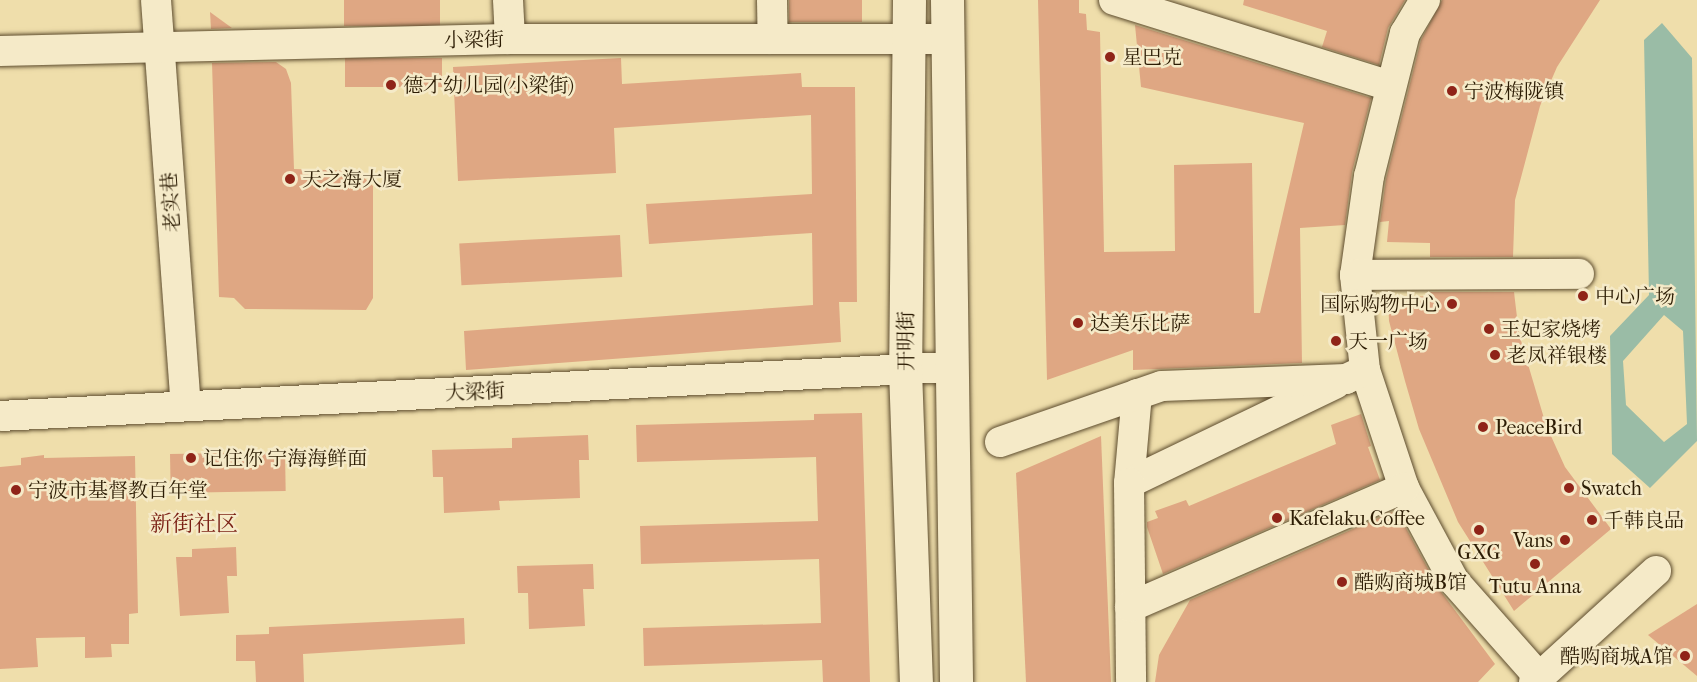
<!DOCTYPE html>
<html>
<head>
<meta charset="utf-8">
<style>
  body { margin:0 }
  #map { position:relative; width:1697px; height:682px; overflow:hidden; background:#efdeab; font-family:"IM FELL French Canon","Noto Serif SC",serif }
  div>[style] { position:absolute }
  .water>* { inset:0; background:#9abca6 }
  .building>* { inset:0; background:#dfa783; transform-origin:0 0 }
  .roads { filter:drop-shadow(0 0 2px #5d4c2e) drop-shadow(0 0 2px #5d4c2e) }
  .street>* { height:30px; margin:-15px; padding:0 15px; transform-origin:15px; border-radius:15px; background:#f5eac8 }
  .secondary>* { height:33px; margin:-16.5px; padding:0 16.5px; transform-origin:16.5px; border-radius:16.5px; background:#f5eac8 }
  .dots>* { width:16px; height:16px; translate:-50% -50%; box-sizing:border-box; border:3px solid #f5eac8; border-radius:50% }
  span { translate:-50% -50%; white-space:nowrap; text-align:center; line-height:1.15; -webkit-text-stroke:5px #f5eac8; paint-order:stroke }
  .street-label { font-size:20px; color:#2c1c04 }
  .poi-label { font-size:20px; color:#2c1c04 }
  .left { translate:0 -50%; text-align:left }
  .right { translate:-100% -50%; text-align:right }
  .quarter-label { font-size:22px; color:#7a1f14 }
</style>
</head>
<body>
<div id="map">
  <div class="water">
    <div style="clip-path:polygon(evenodd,1662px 23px,1692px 58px,1697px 441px,1650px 488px,1612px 454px,1610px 336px,1649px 295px,1644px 40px,1662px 23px,1664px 315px,1683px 331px,1687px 424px,1664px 442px,1626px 405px,1623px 361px,1664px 315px)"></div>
  </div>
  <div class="building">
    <div style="left:344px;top:0;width:96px;height:26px"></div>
    <div style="left:789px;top:0;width:73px;height:22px"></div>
    <div style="clip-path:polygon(1038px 0,1079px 0,1079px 13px,1086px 14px,1087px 30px,1100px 32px,1104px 252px,1175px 251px,1174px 165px,1252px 163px,1254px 313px,1260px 313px,1304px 123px,1141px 87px,1135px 25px,1371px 98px,1352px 172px,1345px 225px,1300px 228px,1302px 363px,1133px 370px,1133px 350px,1047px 380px)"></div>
    <div style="clip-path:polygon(1244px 0,1405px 0,1388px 28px,1379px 65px,1322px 47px,1327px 31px,1243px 5px)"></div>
    <div style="clip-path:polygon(1442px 0,1600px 0,1557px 67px,1540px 106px,1515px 200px,1513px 257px,1430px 257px,1430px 243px,1387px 242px,1389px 221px,1380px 222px,1386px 179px,1421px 40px)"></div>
    <div style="clip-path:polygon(210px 12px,232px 28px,211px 29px)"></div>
    <div style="left:442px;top:58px;width:29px;height:97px;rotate:90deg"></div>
    <div style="clip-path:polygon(621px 58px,622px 84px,801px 73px,802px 87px,855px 87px,857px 302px,839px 302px,841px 342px,466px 370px,464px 331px,813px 305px,812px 233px,649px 244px,646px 204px,812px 194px,811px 115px,614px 128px,616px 173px,458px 181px,453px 67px)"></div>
    <div style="clip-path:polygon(276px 62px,286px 69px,291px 83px,294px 169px,357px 171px,373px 186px,373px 298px,366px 310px,245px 309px,234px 298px,219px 297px,212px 63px)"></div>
    <div style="left:620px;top:235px;width:42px;height:161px;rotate:87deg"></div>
    <div style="clip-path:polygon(1430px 292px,1514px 292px,1519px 334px,1546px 425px,1565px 467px,1611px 529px,1514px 611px,1458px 522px,1419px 429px,1405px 381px,1389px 321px,1388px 298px,1430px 296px)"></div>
    <div style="clip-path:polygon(862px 413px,870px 682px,823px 682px,822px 660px,644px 666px,643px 628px,821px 623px,819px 559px,641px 564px,640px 526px,818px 521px,816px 457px,637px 462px,636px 425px,814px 420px,814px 414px)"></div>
    <div style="clip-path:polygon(1361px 414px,1371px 446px,1368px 447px,1380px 480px,1163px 574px,1147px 527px,1147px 522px,1158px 518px,1155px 511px,1186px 500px,1189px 506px,1336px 444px,1331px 425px)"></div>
    <div style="clip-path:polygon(588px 435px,589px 460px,579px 460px,580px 498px,499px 501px,500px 510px,444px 513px,443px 477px,433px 477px,432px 450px,512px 448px,512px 438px)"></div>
    <div style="clip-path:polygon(1101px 436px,1111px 682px,1026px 682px,1016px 473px)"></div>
    <div style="left:285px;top:452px;width:39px;height:115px;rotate:89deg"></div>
    <div style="clip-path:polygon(44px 455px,44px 458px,135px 456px,138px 613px,129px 614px,129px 644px,111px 644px,112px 657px,85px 658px,85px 637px,36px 638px,38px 667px,0 669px,0 467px,21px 465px,21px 458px)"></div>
    <div style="clip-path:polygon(1392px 512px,1396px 521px,1401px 519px,1439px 589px,1495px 664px,1478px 682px,1155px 682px,1159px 655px,1190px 600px)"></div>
    <div style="clip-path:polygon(236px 547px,237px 576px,227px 576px,229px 613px,180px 616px,176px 557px,192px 557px,192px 549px)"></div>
    <div style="clip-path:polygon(593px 564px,594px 589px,583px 589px,585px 626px,529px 629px,528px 593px,518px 593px,517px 566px)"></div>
    <div style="clip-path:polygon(1697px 604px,1697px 676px,1648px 635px)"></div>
    <div style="clip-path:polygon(464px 618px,465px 644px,303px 654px,304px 682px,256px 682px,255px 661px,236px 661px,236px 635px,269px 634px,269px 627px)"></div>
  </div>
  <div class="roads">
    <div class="street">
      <div style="left:156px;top:0;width:406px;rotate:85.8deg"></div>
      <div style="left:508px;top:0;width:39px;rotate:87deg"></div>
      <div style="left:772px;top:0;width:39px;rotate:89deg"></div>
      <div style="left:1114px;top:0;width:289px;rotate:17.3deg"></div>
      <div style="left:1425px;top:0;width:39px;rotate:121deg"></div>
      <div style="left:1405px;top:33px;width:147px;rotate:104.1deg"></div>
      <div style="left:1369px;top:176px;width:100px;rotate:98deg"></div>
      <div style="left:1355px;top:275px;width:96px;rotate:84deg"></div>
      <div style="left:1365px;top:370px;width:124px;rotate:71.7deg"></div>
      <div style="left:1404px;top:488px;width:106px;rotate:61.7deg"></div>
      <div style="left:1454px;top:581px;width:128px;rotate:48.5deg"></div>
      <div style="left:0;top:51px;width:510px;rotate:-1.35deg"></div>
      <div style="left:510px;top:39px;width:438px"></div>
      <div style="left:1355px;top:275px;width:224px;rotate:-0.3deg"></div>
      <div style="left:1137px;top:394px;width:89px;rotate:95.1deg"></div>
      <div style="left:1129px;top:483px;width:229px;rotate:-25.7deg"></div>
      <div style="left:0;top:416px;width:950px;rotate:-2.96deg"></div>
      <div style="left:1000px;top:442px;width:171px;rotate:-19.1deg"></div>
      <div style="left:1162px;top:386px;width:184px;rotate:-2.2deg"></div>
      <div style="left:1346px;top:379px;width:21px;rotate:-25deg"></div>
      <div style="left:1129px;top:483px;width:199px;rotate:89.4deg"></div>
      <div style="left:1130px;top:607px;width:299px;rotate:-23.5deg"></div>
      <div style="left:1534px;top:682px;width:165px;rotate:-42.3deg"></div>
    </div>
    <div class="secondary">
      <div style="left:909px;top:0;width:369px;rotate:90.6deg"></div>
      <div style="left:905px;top:369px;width:313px;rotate:88deg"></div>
      <div style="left:947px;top:0;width:682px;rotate:89.24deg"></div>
    </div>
  </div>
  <div class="dots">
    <div style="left:1110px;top:57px;background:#8f2418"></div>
    <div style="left:391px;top:85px;background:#8f2418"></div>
    <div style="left:1452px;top:91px;background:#8f2418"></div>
    <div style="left:290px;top:179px;background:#8f2418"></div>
    <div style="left:1583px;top:296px;background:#8f2418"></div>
    <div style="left:1452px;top:304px;background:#8f2418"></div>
    <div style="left:1078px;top:323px;background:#8f2418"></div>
    <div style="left:1489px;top:329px;background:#8f2418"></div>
    <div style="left:1336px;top:341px;background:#8f2418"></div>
    <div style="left:1495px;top:355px;background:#8f2418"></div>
    <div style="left:1483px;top:427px;background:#8f2418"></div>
    <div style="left:191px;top:458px;background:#8f2418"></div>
    <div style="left:1569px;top:488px;background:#8f2418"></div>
    <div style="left:16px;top:490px;background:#8f2418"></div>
    <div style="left:1277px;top:518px;background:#8f2418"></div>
    <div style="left:1592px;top:520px;background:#8f2418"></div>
    <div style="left:1479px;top:530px;background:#8f2418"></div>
    <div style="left:1565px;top:540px;background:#8f2418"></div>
    <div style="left:1535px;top:564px;background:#8f2418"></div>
    <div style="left:1342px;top:582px;background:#8f2418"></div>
    <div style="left:1685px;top:656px;background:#8f2418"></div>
  </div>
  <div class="street-label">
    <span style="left:474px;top:40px;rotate:-1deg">小梁街</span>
    <span style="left:171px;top:202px;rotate:-94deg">老实巷</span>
    <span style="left:906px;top:341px;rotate:-90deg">开明街</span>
    <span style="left:475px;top:392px;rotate:-3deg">大梁街</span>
  </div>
  <div class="poi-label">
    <span class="left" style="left:1122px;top:57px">星巴克</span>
    <span class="left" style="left:403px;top:85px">德才幼儿园(小梁街)</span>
    <span class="left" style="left:1464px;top:91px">宁波梅陇镇</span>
    <span class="left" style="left:302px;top:179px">天之海大厦</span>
    <span class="left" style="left:1595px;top:296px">中心广场</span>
    <span class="right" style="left:1440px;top:304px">国际购物中心</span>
    <span class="left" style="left:1090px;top:323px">达美乐比萨</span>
    <span class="left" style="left:1501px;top:329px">王妃家烧烤</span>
    <span class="left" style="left:1348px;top:341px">天一广场</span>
    <span class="left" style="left:1507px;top:355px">老凤祥银楼</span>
    <span class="left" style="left:1495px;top:427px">PeaceBird</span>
    <span class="left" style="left:203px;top:458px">记住你 宁海海鲜面</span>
    <span class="left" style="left:1581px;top:488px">Swatch</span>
    <span class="left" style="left:28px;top:490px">宁波市基督教百年堂</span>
    <span class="left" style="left:1289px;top:518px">Kafelaku Coffee</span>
    <span class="left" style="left:1604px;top:520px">千韩良品</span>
    <span class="right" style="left:1553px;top:540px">Vans</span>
    <span style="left:1479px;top:552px">GXG</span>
    <span class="left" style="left:1354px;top:582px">酷购商城B馆</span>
    <span style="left:1535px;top:586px">Tutu Anna</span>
    <span class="right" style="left:1673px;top:656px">酷购商城A馆</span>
  </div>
  <div class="quarter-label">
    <span style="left:194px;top:525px">新街社区</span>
  </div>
</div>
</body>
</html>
